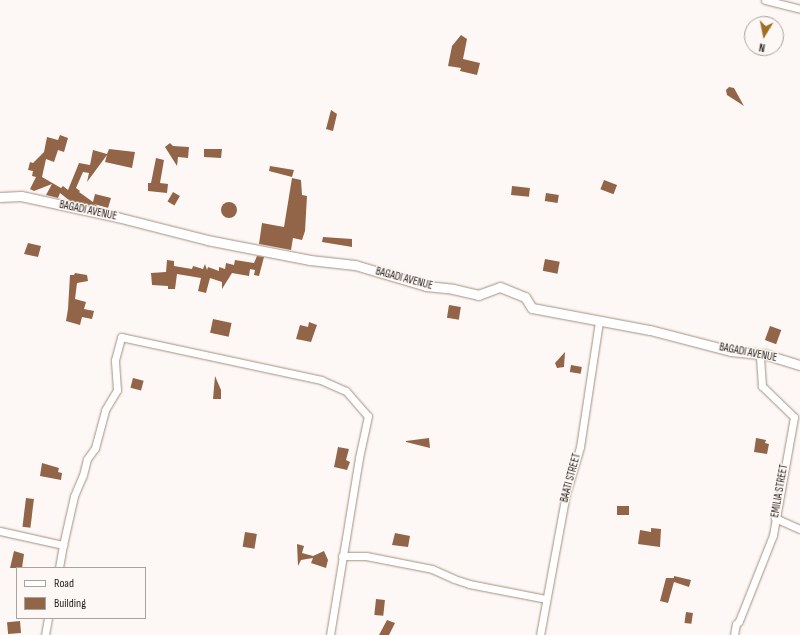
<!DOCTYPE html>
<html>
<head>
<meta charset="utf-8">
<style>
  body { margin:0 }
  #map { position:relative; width:800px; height:635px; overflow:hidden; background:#fdf8f5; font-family:"Sofia Sans Condensed",sans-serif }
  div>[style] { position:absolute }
  .building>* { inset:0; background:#926548; transform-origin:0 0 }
  .round { border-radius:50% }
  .roads { filter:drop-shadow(0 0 1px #a48f82) drop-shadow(0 0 1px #a48f82) }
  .minor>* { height:7px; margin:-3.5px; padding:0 3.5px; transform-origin:3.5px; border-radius:3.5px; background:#fff }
  .tertiary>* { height:9px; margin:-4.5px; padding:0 4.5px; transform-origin:4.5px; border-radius:4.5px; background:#fff }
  span { translate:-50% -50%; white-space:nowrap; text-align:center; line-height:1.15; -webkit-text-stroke:3px #fdf8f5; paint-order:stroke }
  .street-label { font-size:11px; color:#2c241f }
  .legend { position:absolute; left:16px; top:567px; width:130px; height:52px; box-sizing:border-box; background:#fdf8f5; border:1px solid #a9a39f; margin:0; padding:5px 7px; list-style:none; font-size:12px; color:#2c241f }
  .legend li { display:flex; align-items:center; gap:8px; height:20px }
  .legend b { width:20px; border:1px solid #a9a39f }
  .north { position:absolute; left:744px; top:16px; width:40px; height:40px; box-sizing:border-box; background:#fdf8f5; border:1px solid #a9a39f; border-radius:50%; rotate:190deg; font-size:11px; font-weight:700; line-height:16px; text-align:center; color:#2c241f }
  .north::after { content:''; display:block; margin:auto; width:14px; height:18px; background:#a06f24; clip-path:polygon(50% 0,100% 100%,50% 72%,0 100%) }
</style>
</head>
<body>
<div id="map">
  <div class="building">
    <div style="clip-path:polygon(461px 35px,467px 39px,463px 59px,480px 63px,477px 75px,460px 71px,461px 68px,448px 66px,452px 46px)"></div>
    <div style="clip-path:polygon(729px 87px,734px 88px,744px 106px,727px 95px,726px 90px)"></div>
    <div style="clip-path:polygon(331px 110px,337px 114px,333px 131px,326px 129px)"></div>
    <div style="clip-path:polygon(60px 135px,68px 138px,64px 152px,58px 150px,54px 162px,46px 159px,42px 177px,61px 188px,63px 186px,68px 190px,79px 163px,90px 165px,93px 150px,107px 154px,109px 149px,135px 152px,132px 168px,105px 162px,107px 155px,87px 182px,89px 173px,83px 172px,76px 188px,80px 191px,79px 192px,93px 202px,95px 194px,111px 198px,108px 208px,94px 204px,99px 207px,70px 201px,60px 193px,58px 198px,46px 195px,52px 184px,34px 191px,30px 189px,36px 177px,32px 176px,33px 171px,28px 170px,30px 162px,33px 163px,44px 152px,47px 137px,58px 140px)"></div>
    <div style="clip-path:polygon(170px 143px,173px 146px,189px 147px,188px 158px,178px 157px,177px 166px,165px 147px)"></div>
    <div style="clip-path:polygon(204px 149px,222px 149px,221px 158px,204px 157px)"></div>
    <div style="clip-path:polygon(156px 158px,164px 160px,160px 183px,168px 184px,167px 193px,148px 191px,148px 183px,151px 183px)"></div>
    <div style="clip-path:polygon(270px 166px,294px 170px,292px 177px,269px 171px)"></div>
    <div style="clip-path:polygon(292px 178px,301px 180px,302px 195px,307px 196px,305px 231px,302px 240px,293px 238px,291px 250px,259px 244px,262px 223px,284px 227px)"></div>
    <div style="left:604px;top:180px;width:14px;height:10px;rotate:21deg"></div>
    <div style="left:512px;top:186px;width:18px;height:9px;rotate:6deg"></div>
    <div style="left:173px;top:192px;width:8px;height:11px;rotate:30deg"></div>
    <div style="left:546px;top:193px;width:13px;height:8px;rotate:9deg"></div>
    <div class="round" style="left:221px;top:202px;width:16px;height:16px"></div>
    <div style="clip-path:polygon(323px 237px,352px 239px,352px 247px,322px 242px)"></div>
    <div style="clip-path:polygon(28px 243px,41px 246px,38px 257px,24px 254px)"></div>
    <div style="clip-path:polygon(257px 256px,264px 257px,259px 276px,254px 275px,255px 270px,250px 269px,249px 276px,232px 273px,222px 289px,222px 282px,210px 278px,206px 293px,198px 291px,201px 278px,177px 274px,175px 289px,168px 289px,168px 286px,152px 285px,151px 273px,166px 272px,167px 260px,174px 261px,174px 266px,192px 269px,193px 266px,203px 269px,205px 264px,207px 270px,208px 267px,219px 271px,219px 267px,225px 269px,226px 263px,234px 265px,235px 260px,254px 263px)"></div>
    <div style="left:545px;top:259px;width:15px;height:12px;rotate:11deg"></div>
    <div style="clip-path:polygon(75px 273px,87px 275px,88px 281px,77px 283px,75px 299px,86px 302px,84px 309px,94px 311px,92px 319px,82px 317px,80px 325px,66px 321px,68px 309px,70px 275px,74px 275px)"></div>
    <div style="left:449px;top:305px;width:12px;height:13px;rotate:9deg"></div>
    <div style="left:213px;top:319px;width:19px;height:14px;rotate:12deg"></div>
    <div style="clip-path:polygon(309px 322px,317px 325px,311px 342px,296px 339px,300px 325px,308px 327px)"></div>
    <div style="left:770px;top:326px;width:12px;height:15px;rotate:20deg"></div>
    <div style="clip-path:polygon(565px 352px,564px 367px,557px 368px,555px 363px)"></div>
    <div style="left:571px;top:365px;width:11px;height:7px;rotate:10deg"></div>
    <div style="clip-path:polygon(215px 376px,221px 390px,221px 399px,213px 399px)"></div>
    <div style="left:133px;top:378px;width:11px;height:10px;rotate:15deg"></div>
    <div style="clip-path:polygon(429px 438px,430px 448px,406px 442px,406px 441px)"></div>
    <div style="clip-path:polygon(756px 438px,766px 440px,765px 443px,769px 444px,767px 454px,754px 452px)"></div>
    <div style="clip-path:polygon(338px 447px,349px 449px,346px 460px,350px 462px,347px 470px,334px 467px)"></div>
    <div style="clip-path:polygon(42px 463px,59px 468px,58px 472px,62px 473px,61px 480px,40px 476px)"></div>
    <div style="left:26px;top:498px;width:8px;height:29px;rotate:7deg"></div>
    <div style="left:617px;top:506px;width:12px;height:9px"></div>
    <div style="clip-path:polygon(651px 528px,661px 529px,660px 547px,638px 544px,640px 530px,651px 532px)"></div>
    <div style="left:245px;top:532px;width:12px;height:15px;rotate:9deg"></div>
    <div style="clip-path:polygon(395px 533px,410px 536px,408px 547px,392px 545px)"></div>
    <div style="clip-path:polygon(297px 544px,304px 546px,302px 553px,313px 556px,324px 551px,328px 560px,326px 568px,311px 563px,313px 558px,301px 560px,298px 566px)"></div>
    <div style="clip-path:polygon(14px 551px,24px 554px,22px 568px,10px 568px)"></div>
    <div style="clip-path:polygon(674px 576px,691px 580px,689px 587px,674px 582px,668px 603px,660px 601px,666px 578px,674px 578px)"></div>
    <div style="left:376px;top:599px;width:9px;height:16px;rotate:6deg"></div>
    <div style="left:686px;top:612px;width:7px;height:11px;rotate:8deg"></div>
    <div style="clip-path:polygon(387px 620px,395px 623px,389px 635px,379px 635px)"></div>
    <div style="left:20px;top:621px;width:12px;height:13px;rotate:85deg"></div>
  </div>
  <div class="roads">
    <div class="minor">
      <div style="left:765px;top:0;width:36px;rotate:14deg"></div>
      <div style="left:775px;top:518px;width:27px;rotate:24deg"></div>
      <div style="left:0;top:531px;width:65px;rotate:12.5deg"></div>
      <div style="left:63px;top:545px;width:23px;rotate:100deg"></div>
      <div style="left:63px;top:545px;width:50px;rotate:-77.3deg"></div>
      <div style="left:74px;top:496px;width:23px;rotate:-67deg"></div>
      <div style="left:83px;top:475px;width:16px;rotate:-76deg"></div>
      <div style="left:87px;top:459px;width:14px;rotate:-54deg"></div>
      <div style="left:95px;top:448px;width:39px;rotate:-75deg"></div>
      <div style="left:105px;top:410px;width:23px;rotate:-59deg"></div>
      <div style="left:117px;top:390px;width:30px;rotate:-94deg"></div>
      <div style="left:115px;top:360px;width:24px;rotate:-75deg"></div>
      <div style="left:121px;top:337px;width:205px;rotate:12.1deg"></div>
      <div style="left:321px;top:380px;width:27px;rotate:24deg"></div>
      <div style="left:346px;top:391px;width:33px;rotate:49deg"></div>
      <div style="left:368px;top:416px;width:43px;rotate:102.1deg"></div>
      <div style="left:359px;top:458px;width:179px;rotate:99.3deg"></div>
      <div style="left:342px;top:556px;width:24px"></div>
      <div style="left:366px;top:556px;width:67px;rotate:11.1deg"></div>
      <div style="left:432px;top:569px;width:24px;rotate:24deg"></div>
      <div style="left:454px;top:579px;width:16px;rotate:18deg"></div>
      <div style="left:469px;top:584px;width:78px;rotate:11deg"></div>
      <div style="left:45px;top:635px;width:17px;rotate:-80deg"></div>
      <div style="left:540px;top:635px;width:143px;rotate:-79.6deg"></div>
      <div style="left:566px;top:494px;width:49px;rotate:-73.4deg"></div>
      <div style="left:580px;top:447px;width:127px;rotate:-81.4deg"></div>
      <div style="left:734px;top:635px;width:11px;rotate:-80deg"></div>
      <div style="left:736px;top:624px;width:4px;rotate:-45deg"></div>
      <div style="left:739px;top:621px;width:92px;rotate:-68.4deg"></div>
      <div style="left:773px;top:535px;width:120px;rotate:-79.9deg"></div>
      <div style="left:794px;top:417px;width:45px;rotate:-135.9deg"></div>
      <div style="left:762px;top:386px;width:32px;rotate:-94deg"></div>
    </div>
    <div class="tertiary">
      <div style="left:0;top:197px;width:21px;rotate:-3deg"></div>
      <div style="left:21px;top:196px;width:98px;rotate:12.3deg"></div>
      <div style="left:117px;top:217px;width:93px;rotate:14.3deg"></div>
      <div style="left:207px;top:240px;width:105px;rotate:11deg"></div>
      <div style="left:310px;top:260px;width:45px;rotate:6.3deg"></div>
      <div style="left:355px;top:265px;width:74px;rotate:16.5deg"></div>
      <div style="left:426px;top:286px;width:27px;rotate:6deg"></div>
      <div style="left:453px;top:289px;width:26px;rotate:13deg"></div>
      <div style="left:478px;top:295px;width:23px;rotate:-20deg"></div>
      <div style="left:500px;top:287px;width:27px;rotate:22deg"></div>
      <div style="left:525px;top:297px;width:13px;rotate:58deg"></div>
      <div style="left:532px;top:308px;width:120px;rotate:10.6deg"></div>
      <div style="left:650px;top:330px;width:84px;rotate:14.5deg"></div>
      <div style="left:731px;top:351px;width:36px;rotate:6deg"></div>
      <div style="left:767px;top:355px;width:34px;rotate:17deg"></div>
    </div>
  </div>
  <div class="street-label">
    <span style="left:88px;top:211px;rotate:12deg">BAGADI AVENUE</span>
    <span style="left:404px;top:279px;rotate:15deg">BAGADI AVENUE</span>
    <span style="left:748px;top:353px;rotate:11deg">BAGADI AVENUE</span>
    <span style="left:571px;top:478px;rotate:-75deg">BAATI STREET</span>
    <span style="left:780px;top:491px;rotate:-80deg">EMILIA STREET</span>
  </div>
  <ul class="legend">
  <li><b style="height:5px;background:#fff"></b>Road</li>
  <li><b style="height:11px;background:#926548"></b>Building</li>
  </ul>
  <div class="north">N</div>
</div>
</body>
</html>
